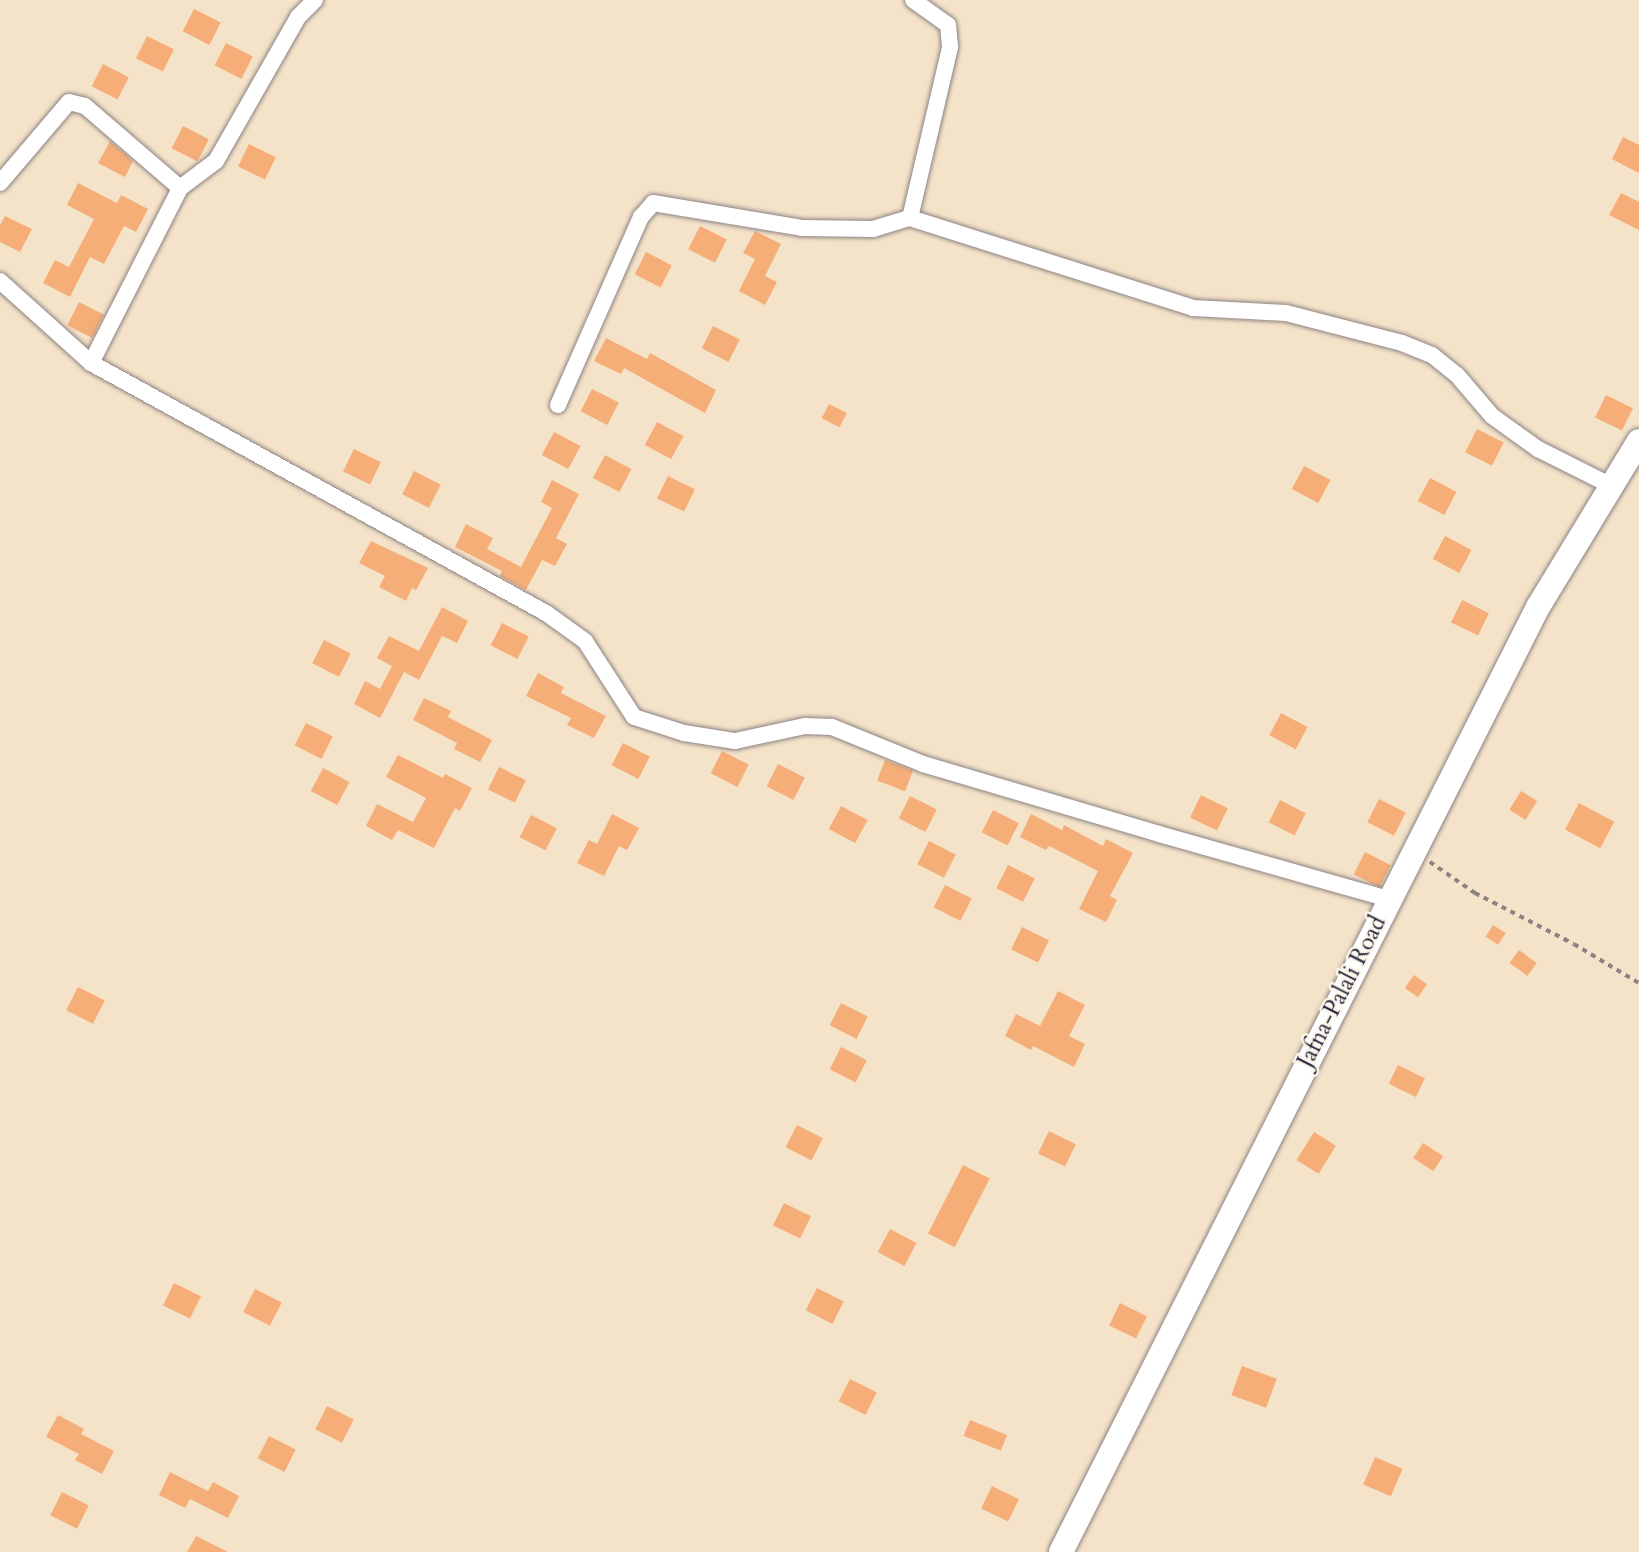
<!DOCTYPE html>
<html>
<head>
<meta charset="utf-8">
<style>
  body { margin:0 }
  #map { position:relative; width:1639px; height:1552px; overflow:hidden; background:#f5e3c9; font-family:Cardo,serif }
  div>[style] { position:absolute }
  .building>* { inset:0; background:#f6ae78; transform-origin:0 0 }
  .path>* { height:3.5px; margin-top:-1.75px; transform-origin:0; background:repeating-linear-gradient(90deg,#8c8282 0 5px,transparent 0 10px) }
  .roads { filter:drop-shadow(0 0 2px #8c8282) drop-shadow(0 0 2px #8c8282) }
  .minor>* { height:16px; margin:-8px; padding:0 8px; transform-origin:8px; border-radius:8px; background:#fff }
  .primary>* { height:24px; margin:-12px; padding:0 12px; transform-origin:12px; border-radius:12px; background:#fff }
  span { translate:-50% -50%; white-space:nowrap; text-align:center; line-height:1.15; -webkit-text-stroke:5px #fbf7ec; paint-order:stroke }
  .street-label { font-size:23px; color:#22223b }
</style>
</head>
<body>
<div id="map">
  <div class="building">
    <div style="left:194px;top:9px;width:30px;height:25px;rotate:27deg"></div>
    <div style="left:147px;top:36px;width:30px;height:25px;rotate:26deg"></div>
    <div style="left:226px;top:43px;width:30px;height:25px;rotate:27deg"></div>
    <div style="left:103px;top:64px;width:29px;height:25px;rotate:27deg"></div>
    <div style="left:183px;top:126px;width:29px;height:25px;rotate:27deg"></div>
    <div style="clip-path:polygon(1623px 137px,1639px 145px,1639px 173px,1612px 159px)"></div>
    <div style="clip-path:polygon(110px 141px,133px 161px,125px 177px,98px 163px)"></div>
    <div style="left:249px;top:144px;width:30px;height:25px;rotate:26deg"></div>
    <div style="clip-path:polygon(78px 183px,117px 203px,121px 195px,148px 209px,136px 232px,124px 226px,104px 264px,90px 257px,70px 297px,43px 283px,55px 260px,69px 267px,94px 219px,67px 205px)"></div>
    <div style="clip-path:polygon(1621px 193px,1639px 202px,1639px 230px,1609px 215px)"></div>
    <div style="clip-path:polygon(5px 216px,32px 229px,20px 252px,0 242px,0 225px)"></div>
    <div style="left:700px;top:226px;width:30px;height:26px;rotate:27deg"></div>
    <div style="clip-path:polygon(755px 231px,781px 244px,765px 276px,777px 282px,765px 305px,739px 291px,755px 259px,743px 253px)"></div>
    <div style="left:646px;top:252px;width:29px;height:25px;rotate:27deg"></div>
    <div style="left:79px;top:302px;width:28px;height:26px;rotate:27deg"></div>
    <div style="left:713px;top:326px;width:30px;height:25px;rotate:27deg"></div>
    <div style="clip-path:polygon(606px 338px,647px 359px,650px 353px,716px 390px,705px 413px,624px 368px,621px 374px,594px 361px)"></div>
    <div style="left:592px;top:389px;width:30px;height:25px;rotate:27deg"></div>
    <div style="left:1606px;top:395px;width:30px;height:25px;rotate:26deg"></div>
    <div style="left:829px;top:404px;width:20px;height:16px;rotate:27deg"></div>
    <div style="left:657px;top:422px;width:30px;height:26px;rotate:28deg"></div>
    <div style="left:1477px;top:429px;width:30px;height:26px;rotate:27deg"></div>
    <div style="left:554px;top:432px;width:30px;height:26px;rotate:28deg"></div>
    <div style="left:354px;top:449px;width:30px;height:25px;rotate:26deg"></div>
    <div style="left:605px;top:455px;width:30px;height:26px;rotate:28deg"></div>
    <div style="left:1304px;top:466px;width:30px;height:26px;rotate:28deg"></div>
    <div style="left:414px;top:471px;width:30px;height:26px;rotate:27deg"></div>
    <div style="left:668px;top:476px;width:30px;height:25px;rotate:26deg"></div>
    <div style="left:1430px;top:478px;width:30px;height:26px;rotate:28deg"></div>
    <div style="clip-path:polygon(552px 480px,579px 494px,556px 538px,567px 544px,555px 566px,542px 560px,526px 590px,500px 576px,502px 571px,455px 547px,466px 524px,493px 538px,487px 549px,521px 567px,552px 508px,541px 502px)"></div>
    <div style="left:1445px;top:536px;width:30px;height:26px;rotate:28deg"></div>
    <div style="clip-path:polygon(371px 541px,428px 568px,416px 590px,412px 588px,406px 601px,379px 587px,385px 576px,359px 563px)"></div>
    <div style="left:1462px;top:600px;width:30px;height:25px;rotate:26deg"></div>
    <div style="clip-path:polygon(442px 607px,468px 621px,457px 643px,442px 636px,419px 680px,404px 672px,380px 718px,354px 704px,365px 681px,380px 689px,392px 666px,377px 658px,389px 636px,419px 651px)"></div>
    <div style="left:502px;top:623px;width:30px;height:25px;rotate:27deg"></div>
    <div style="left:324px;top:640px;width:30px;height:26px;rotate:27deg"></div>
    <div style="clip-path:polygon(538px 673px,564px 687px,561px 693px,606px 716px,594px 738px,567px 725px,571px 718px,526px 696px)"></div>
    <div style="clip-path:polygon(424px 698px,451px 711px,448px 717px,492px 740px,480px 762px,454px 749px,457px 743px,413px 720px)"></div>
    <div style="left:1281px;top:713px;width:30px;height:25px;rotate:28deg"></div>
    <div style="left:306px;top:723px;width:30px;height:25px;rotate:27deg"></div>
    <div style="left:623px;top:743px;width:30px;height:25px;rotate:27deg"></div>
    <div style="left:722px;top:751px;width:30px;height:25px;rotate:27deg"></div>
    <div style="clip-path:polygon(398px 755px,443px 778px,445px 774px,472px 788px,460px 811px,455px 808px,434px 848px,398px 830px,392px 840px,366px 826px,377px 804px,413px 822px,426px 798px,386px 777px)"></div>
    <div style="left:885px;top:760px;width:30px;height:22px;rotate:21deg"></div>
    <div style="left:778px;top:764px;width:30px;height:25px;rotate:27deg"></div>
    <div style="left:499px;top:767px;width:30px;height:25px;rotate:26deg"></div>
    <div style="left:323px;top:768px;width:30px;height:26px;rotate:28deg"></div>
    <div style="left:1521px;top:791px;width:19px;height:22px;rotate:32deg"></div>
    <div style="left:1201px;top:795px;width:30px;height:25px;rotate:26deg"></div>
    <div style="left:910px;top:796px;width:30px;height:25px;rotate:27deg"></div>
    <div style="left:1379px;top:799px;width:30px;height:26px;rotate:27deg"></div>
    <div style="left:1280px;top:800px;width:29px;height:25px;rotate:27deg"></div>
    <div style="left:1579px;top:803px;width:40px;height:30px;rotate:28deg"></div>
    <div style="left:841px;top:806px;width:30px;height:26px;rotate:28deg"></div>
    <div style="left:993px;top:810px;width:29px;height:25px;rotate:27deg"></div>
    <div style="clip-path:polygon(612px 814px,639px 828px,627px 850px,619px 846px,604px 876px,577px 863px,589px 840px,597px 844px)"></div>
    <div style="clip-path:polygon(1031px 814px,1062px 830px,1064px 825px,1103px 846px,1106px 839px,1133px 853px,1110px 896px,1117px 900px,1106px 922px,1079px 909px,1098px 871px,1049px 846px,1046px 850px,1020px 837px)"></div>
    <div style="left:531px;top:815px;width:29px;height:25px;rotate:27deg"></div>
    <div style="left:929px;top:841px;width:30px;height:26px;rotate:27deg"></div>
    <div style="left:1365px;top:852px;width:29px;height:25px;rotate:27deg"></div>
    <div style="left:1008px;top:865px;width:30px;height:26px;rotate:27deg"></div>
    <div style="left:945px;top:885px;width:30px;height:25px;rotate:27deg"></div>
    <div style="left:1493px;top:925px;width:15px;height:14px;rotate:32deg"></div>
    <div style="left:1022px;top:927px;width:30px;height:25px;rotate:26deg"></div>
    <div style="left:1519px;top:950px;width:22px;height:16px;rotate:36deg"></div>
    <div style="left:1414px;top:975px;width:16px;height:16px;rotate:35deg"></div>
    <div style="left:78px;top:987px;width:30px;height:26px;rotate:27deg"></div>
    <div style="clip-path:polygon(1058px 991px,1085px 1005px,1069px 1036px,1085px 1044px,1074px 1067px,1033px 1046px,1031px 1050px,1005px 1036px,1016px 1014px,1040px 1026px)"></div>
    <div style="left:841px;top:1003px;width:30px;height:25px;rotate:27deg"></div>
    <div style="left:841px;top:1047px;width:29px;height:25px;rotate:27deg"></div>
    <div style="left:1398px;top:1065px;width:30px;height:21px;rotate:26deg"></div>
    <div style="left:797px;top:1125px;width:29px;height:25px;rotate:27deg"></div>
    <div style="left:1049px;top:1131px;width:30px;height:25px;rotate:26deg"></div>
    <div style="left:1314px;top:1132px;width:26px;height:33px;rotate:32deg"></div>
    <div style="left:1423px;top:1143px;width:24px;height:18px;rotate:33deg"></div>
    <div style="left:963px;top:1165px;width:30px;height:77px;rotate:27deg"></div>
    <div style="left:784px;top:1203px;width:30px;height:25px;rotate:26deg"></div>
    <div style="left:890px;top:1229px;width:30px;height:26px;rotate:28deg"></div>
    <div style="left:174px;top:1283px;width:30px;height:25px;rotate:26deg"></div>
    <div style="left:817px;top:1288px;width:30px;height:25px;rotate:27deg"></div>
    <div style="left:255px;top:1289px;width:30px;height:26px;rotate:27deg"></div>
    <div style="left:1120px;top:1303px;width:30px;height:25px;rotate:26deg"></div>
    <div style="left:1242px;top:1366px;width:37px;height:31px;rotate:20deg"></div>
    <div style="left:850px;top:1379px;width:30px;height:25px;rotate:27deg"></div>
    <div style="left:327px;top:1406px;width:30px;height:26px;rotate:27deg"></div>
    <div style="clip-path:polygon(58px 1415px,84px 1429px,81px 1434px,114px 1451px,102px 1474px,75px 1460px,79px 1454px,46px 1437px)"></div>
    <div style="left:970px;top:1420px;width:40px;height:17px;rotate:22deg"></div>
    <div style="left:269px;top:1436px;width:30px;height:25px;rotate:27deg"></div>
    <div style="left:1375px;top:1457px;width:30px;height:30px;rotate:23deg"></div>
    <div style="clip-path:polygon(170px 1472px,208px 1491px,213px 1482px,239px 1496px,228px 1518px,190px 1499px,185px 1508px,159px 1495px)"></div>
    <div style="left:992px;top:1486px;width:30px;height:25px;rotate:26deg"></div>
    <div style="left:62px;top:1492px;width:30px;height:26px;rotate:27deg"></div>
    <div style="clip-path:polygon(196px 1536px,228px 1552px,187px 1552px)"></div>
  </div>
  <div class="path">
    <div style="left:1430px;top:862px;width:55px;rotate:34.6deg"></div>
    <div style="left:1475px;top:893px;width:111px;rotate:27.3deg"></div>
    <div style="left:1574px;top:944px;width:76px;rotate:31deg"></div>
  </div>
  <div class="roads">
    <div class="minor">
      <div style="left:0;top:183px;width:106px;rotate:-49.6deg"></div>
      <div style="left:69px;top:102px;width:16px;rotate:14deg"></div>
      <div style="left:85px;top:106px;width:125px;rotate:40.8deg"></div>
      <div style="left:910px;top:218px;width:176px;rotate:-76.8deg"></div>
      <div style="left:950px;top:47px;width:22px;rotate:-95deg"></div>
      <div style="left:948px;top:25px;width:43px;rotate:-144.5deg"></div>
      <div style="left:0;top:281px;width:122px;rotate:42deg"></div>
      <div style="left:91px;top:363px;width:519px;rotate:28.79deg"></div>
      <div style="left:546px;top:613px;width:48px;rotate:35.7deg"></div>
      <div style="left:585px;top:641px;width:90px;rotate:57.2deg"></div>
      <div style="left:634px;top:717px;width:52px;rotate:17.7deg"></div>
      <div style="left:684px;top:733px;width:52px;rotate:8.9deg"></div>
      <div style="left:735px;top:741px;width:72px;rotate:-12.1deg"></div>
      <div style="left:805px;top:726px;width:27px;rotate:2deg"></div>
      <div style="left:832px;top:727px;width:98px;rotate:22.1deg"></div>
      <div style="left:923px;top:764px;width:246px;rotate:16.5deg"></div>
      <div style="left:1159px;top:834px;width:239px;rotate:15.8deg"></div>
      <div style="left:91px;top:363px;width:196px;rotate:-63deg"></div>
      <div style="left:180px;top:188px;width:45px;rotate:-36.9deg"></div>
      <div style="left:216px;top:161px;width:166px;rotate:-60.3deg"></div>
      <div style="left:298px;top:17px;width:24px;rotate:-45deg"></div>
      <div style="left:558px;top:405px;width:206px;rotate:-66.2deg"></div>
      <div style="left:641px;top:217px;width:18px;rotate:-49deg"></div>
      <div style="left:653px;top:203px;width:151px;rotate:9.5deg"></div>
      <div style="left:802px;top:228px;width:71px;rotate:0.8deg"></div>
      <div style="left:873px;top:229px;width:39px;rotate:-17deg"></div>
      <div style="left:910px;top:218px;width:297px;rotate:17.6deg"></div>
      <div style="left:1193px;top:308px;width:93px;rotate:3.1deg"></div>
      <div style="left:1286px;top:313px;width:120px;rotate:14.5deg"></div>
      <div style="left:1402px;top:343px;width:32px;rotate:22deg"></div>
      <div style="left:1432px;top:355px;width:32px;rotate:39deg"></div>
      <div style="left:1457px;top:375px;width:54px;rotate:49.5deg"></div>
      <div style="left:1492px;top:416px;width:57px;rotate:35.7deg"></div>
      <div style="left:1538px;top:449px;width:80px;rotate:26.6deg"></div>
    </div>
    <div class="primary">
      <div style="left:1061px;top:1552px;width:1059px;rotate:-63.22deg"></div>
      <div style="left:1538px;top:607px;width:194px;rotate:-58.7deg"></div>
    </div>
  </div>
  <div class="street-label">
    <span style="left:1342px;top:992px;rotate:-63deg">Jafna-Palali Road</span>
  </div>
</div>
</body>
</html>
